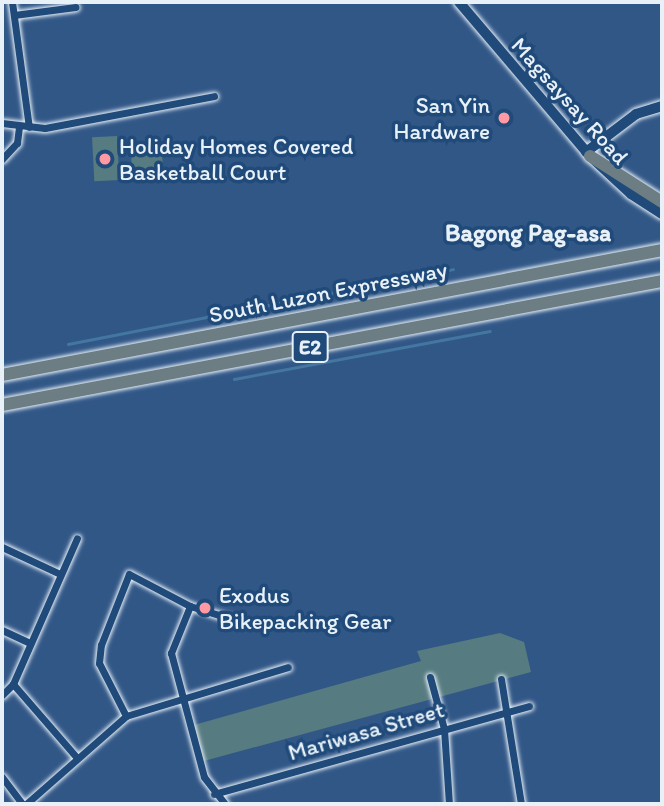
<!DOCTYPE html>
<html>
<head>
<meta charset="utf-8">
<style>
  body { margin:0 }
  #map { position:relative; width:664px; height:806px; overflow:hidden; background:#315787; font-family:Itim,sans-serif }
  div>[style] { position:absolute }
  .green>* { inset:0; background:#567b80; transform-origin:0 0 }
  .stream>* { height:2.5px; margin:-1.25px; padding:0 1.25px; transform-origin:1.25px; border-radius:1.25px; background:#4376a0 }
  .roads { filter:drop-shadow(0 0 2px #e8f1f8) drop-shadow(0 0 2px #e8f1f8) }
  .street>* { height:7px; margin:-3.5px; padding:0 3.5px; transform-origin:3.5px; border-radius:3.5px; background:#1f4a7a }
  .secondary>* { height:10px; margin:-5px; padding:0 5px; transform-origin:5px; border-radius:5px; background:#1f4a7a }
  .highway>* { height:12px; margin:-6px; padding:0 6px; transform-origin:6px; border-radius:6px; background:#6d7d84 }
  .dots>* { width:19px; height:19px; translate:-50% -50%; box-sizing:border-box; border:4px solid #1f4a7a; border-radius:50% }
  span { translate:-50% -50%; white-space:nowrap; text-align:center; line-height:1.15; -webkit-text-stroke:7px #1f4a7a; paint-order:stroke }
  .shield-label span { padding:2px 5px; background:#1f4a7a; border:2px solid; border-radius:5px; -webkit-text-stroke-width:0 }
  .shield-label { font-size:21px; color:#e8f1f8; font-weight:700 }
  .street-label { font-size:23px; color:#e8f1f8 }
  .poi-label { font-size:23px; color:#e8f1f8 }
  .right { translate:-100% -50%; text-align:right }
  .left { translate:0 -50%; text-align:left }
  .neighbourhood-label { font-size:24px; color:#e8f1f8; font-weight:700 }
  .frame { position:absolute; inset:0; border:4px solid #e8f1f8; pointer-events:none }
</style>
</head>
<body>
<div id="map">
  <div class="green">
    <div style="left:117px;top:136px;width:44px;height:25px;rotate:87deg"></div>
    <div style="left:162px;top:152px;width:18px;height:31px;rotate:87deg"></div>
    <div style="clip-path:polygon(500px 633px,524px 642px,531px 672px,204px 761px,194px 725px,421px 661px,417px 651px)"></div>
  </div>
  <div class="stream">
    <div style="left:68px;top:344px;width:392px;rotate:-11deg"></div>
    <div style="left:234px;top:379px;width:260px;rotate:-10.6deg"></div>
  </div>
  <div class="roads">
    <div class="street">
      <div style="left:12px;top:2px;width:126px;rotate:82.3deg"></div>
      <div style="left:14px;top:15px;width:62px;rotate:-7.5deg"></div>
      <div style="left:2px;top:123px;width:43px;rotate:6.6deg"></div>
      <div style="left:45px;top:128px;width:172px;rotate:-10.7deg"></div>
      <div style="left:2px;top:159px;width:22px;rotate:-47deg"></div>
      <div style="left:17px;top:143px;width:17px;rotate:-83deg"></div>
      <div style="left:2px;top:547px;width:62px;rotate:24.9deg"></div>
      <div style="left:190px;top:606px;width:50px;rotate:17.4deg"></div>
      <div style="left:2px;top:630px;width:29px;rotate:25deg"></div>
      <div style="left:430px;top:677px;width:54px;rotate:74.9deg"></div>
      <div style="left:444px;top:729px;width:75px;rotate:86.2deg"></div>
      <div style="left:501px;top:679px;width:127px;rotate:80.9deg"></div>
      <div style="left:13px;top:684px;width:98px;rotate:49.1deg"></div>
      <div style="left:2px;top:695px;width:16px;rotate:-45deg"></div>
      <div style="left:13px;top:684px;width:159px;rotate:-66.3deg"></div>
      <div style="left:126px;top:716px;width:59px;rotate:-117deg"></div>
      <div style="left:99px;top:663px;width:18px;rotate:-84deg"></div>
      <div style="left:101px;top:645px;width:76px;rotate:-68.5deg"></div>
      <div style="left:129px;top:574px;width:69px;rotate:27.7deg"></div>
      <div style="left:190px;top:606px;width:51px;rotate:112deg"></div>
      <div style="left:171px;top:653px;width:128px;rotate:75.1deg"></div>
      <div style="left:204px;top:777px;width:34px;rotate:52deg"></div>
      <div style="left:2px;top:777px;width:34px;rotate:53deg"></div>
      <div style="left:214px;top:794px;width:327px;rotate:-15.6deg"></div>
      <div style="left:26px;top:804px;width:133px;rotate:-41.3deg"></div>
      <div style="left:126px;top:716px;width:169px;rotate:-16.8deg"></div>
    </div>
    <div class="secondary">
      <div style="left:459px;top:2px;width:202px;rotate:49.6deg"></div>
      <div style="left:590px;top:156px;width:56px;rotate:42.8deg"></div>
      <div style="left:631px;top:194px;width:37px;rotate:33deg"></div>
      <div style="left:586px;top:152px;width:63px;rotate:-37.2deg"></div>
      <div style="left:636px;top:114px;width:27px;rotate:-17deg"></div>
    </div>
    <div class="highway">
      <div style="left:590px;top:156px;width:85px;rotate:32.6deg"></div>
      <div style="left:2px;top:375px;width:672px;rotate:-10.72deg"></div>
      <div style="left:2px;top:405px;width:672px;rotate:-10.64deg"></div>
    </div>
  </div>
  <div class="dots">
    <div style="left:504px;top:118px;background:#ff9aa2"></div>
    <div style="left:105px;top:159px;background:#ff9aa2"></div>
    <div style="left:205px;top:608px;background:#ff9aa2"></div>
  </div>
  <div class="shield-label">
    <span style="left:310px;top:347px">E2</span>
  </div>
  <div class="street-label">
    <span style="left:570px;top:101px;rotate:48deg">Magsaysay Road</span>
    <span style="left:328px;top:292px;rotate:-11deg">South Luzon Expressway</span>
    <span style="left:366px;top:731px;rotate:-16deg">Mariwasa Street</span>
  </div>
  <div class="poi-label">
    <span class="right" style="left:490px;top:118px">San Yin<br>Hardware</span>
    <span class="left" style="left:119px;top:159px">Holiday Homes Covered<br>Basketball Court</span>
    <span class="left" style="left:219px;top:608px">Exodus<br>Bikepacking Gear</span>
  </div>
  <div class="neighbourhood-label">
    <span style="left:528px;top:233px">Bagong Pag-asa</span>
  </div>
  <div class="frame"></div>
</div>
</body>
</html>
